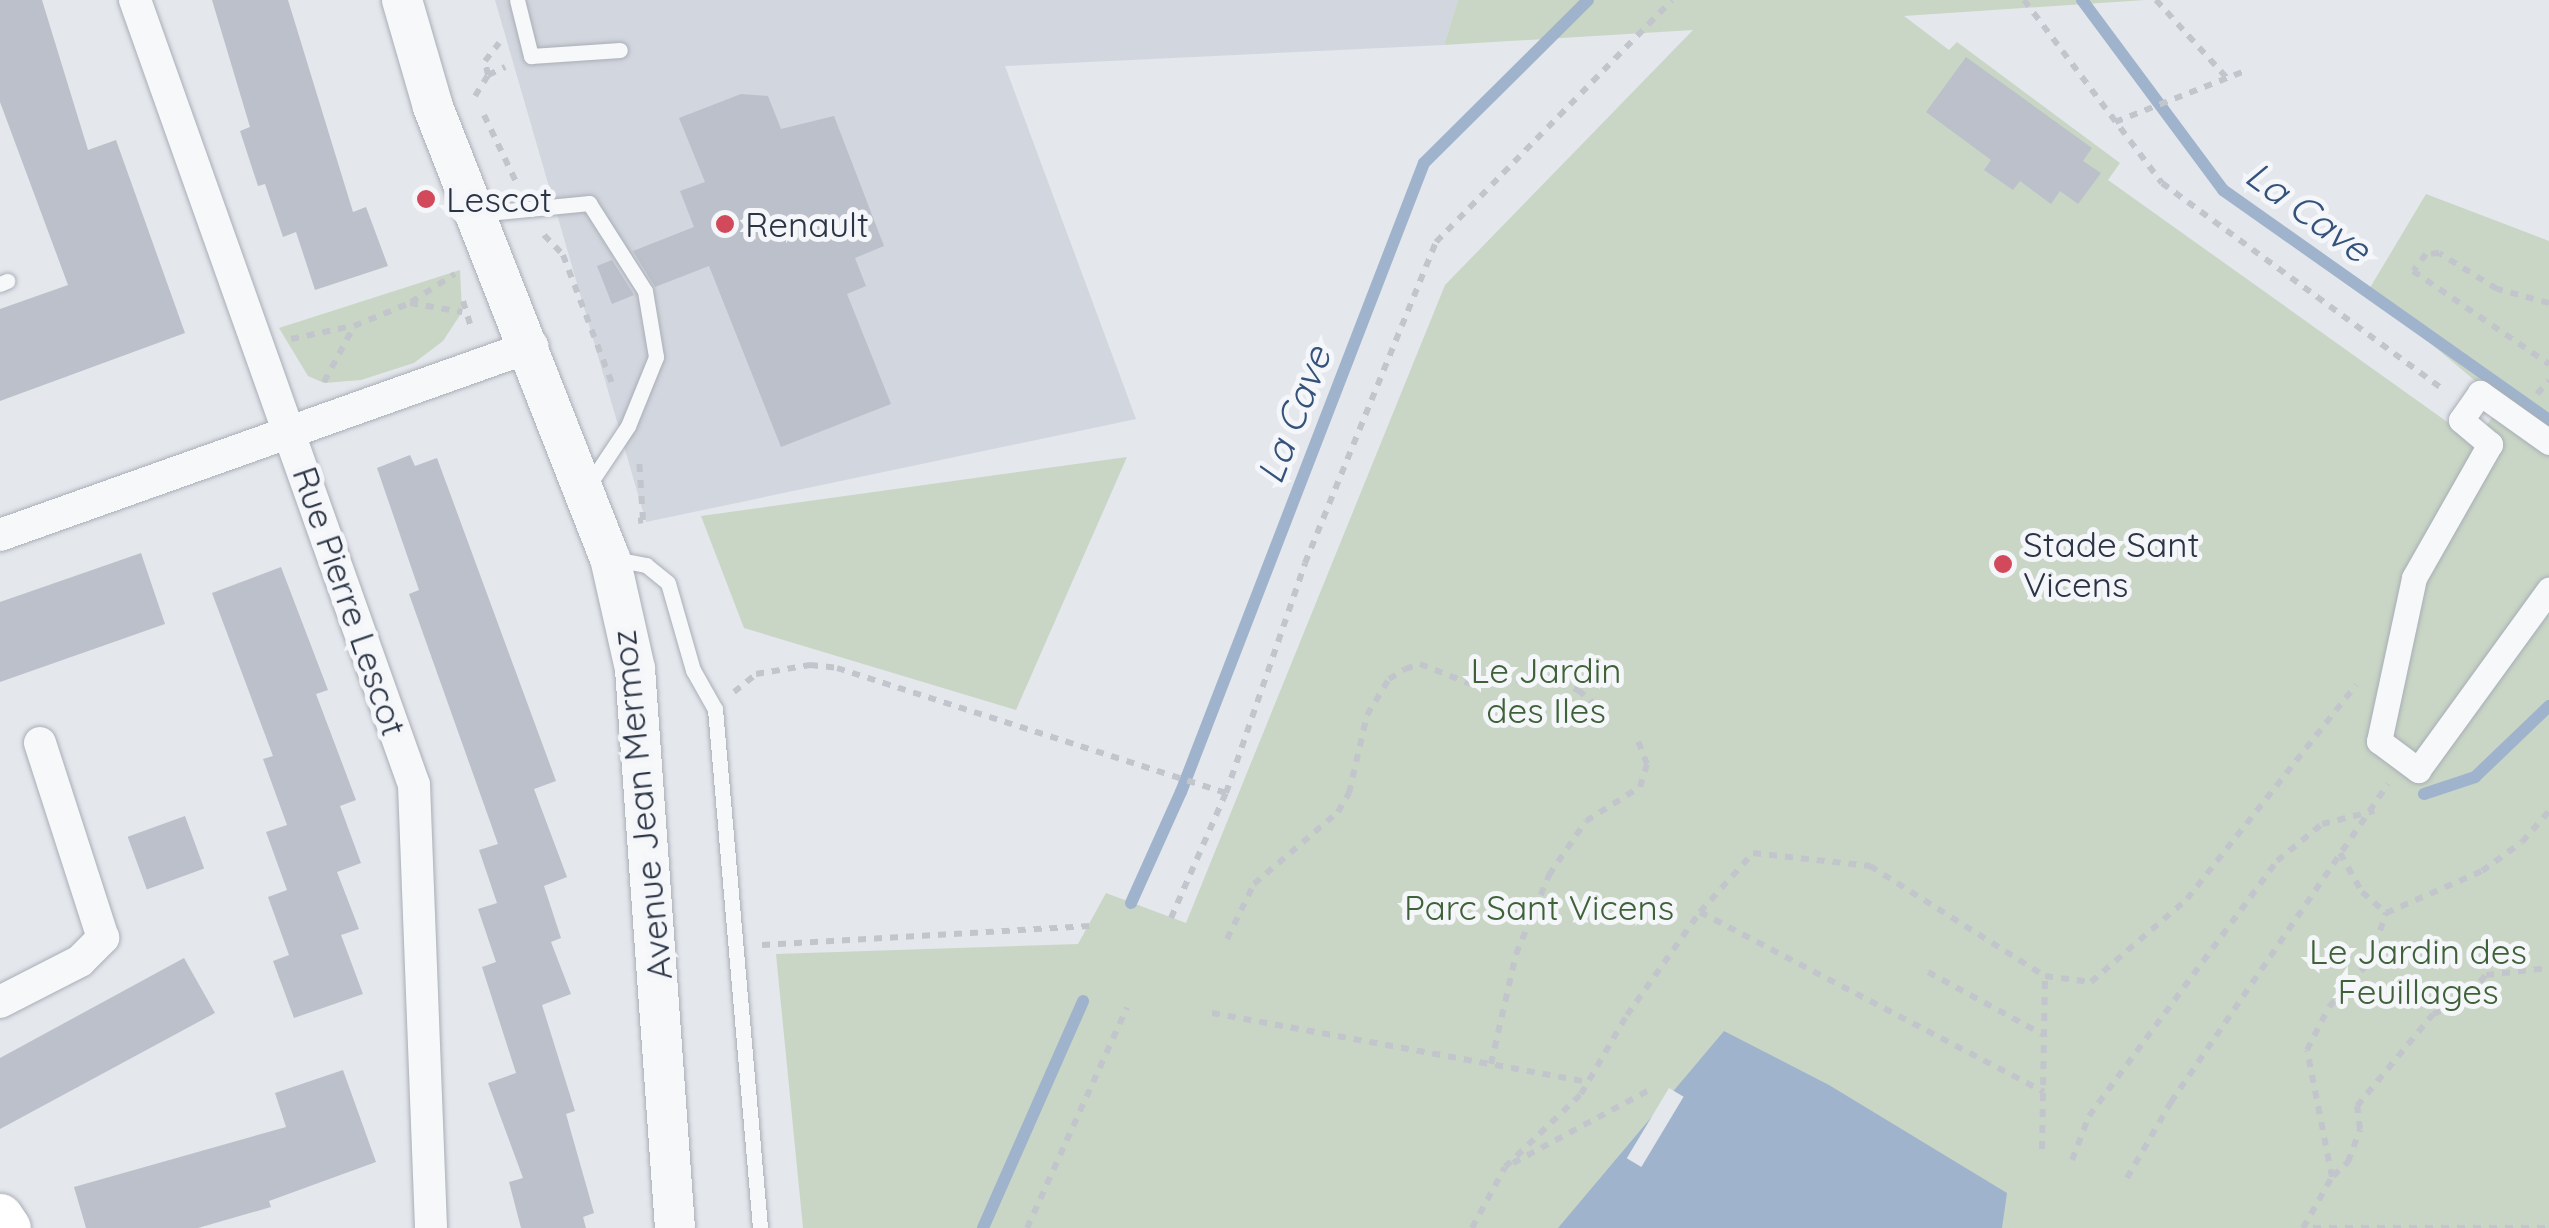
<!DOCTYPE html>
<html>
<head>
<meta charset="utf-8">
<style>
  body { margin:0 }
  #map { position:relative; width:2549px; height:1228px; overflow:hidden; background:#e4e7ec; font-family:Quicksand,sans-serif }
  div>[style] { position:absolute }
  .built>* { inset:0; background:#d2d6de }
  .green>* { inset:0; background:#c9d6c5 }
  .water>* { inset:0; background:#9fb4cc }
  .pier>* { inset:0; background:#e4e7ec; transform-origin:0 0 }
  .stream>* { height:12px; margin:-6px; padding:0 6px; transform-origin:6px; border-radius:6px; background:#9fb4cc }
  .building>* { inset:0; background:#bbc0ca; transform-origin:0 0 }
  .path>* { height:6px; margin-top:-3px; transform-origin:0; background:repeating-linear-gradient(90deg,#c2c5cb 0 8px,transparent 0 16px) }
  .roads { filter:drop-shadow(0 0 2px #a9aeb7) drop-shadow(0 0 2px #a9aeb7) }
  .service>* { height:15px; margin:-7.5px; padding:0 7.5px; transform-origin:7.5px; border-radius:7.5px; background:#f7f8fa }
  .pedestrian>* { height:25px; margin:-12.5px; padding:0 12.5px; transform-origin:12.5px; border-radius:12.5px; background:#f7f8fa }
  .minor>* { height:32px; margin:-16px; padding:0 16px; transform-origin:16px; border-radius:16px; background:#f7f8fa }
  .tertiary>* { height:40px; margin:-20px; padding:0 20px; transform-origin:20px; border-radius:20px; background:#f7f8fa }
  .secondary>* { height:45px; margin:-22.5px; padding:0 22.5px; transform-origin:22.5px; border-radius:22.5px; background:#fff }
  .dots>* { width:28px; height:28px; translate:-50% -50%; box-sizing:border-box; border:5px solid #f4f6f9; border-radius:50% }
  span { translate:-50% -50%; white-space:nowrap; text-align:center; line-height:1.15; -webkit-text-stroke:10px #f4f6f9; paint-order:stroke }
  .poi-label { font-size:35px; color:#2b3445 }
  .left { translate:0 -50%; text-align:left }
  .street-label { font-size:35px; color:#2b3445 }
  .park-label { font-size:35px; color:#3f6138 }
  .water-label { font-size:38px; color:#34527a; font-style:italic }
</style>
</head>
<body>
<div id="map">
  <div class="built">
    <div style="clip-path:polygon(495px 0,1458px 0,1444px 45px,1005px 66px,1136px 419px,646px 522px)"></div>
  </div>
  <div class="green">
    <div style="clip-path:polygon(1458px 0,2145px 0,1904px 16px,1949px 50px,1957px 42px,2120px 163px,2108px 180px,2474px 441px,2503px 404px,2368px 291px,2426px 194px,2549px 241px,2549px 1228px,803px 1228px,776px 954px,1078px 944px,1106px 893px,1186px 923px,1445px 285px,1693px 30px,1444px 45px)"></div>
    <div style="clip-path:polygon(460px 270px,462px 312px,443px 341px,414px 363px,361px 380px,324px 383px,308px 376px,279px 328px)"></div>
    <div style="clip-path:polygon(1127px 457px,1016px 710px,744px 628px,701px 516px)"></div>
  </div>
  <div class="water">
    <div style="clip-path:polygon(1724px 1031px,1829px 1085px,2007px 1193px,2002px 1228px,1558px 1228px)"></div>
  </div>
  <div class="pier">
    <div style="left:1669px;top:1088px;width:17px;height:82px;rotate:31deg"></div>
  </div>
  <div class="stream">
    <div style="left:2082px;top:0;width:237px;rotate:53.4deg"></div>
    <div style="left:2223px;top:190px;width:399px;rotate:35.2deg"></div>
    <div style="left:2424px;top:794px;width:54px;rotate:-18.4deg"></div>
    <div style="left:2475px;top:777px;width:103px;rotate:-43.8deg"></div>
    <div style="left:1131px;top:903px;width:122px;rotate:-65.8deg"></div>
    <div style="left:1181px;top:792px;width:674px;rotate:-68.88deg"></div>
    <div style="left:1424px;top:163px;width:231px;rotate:-44.8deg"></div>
    <div style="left:983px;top:1228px;width:248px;rotate:-66.2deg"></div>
  </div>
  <div class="building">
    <div style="clip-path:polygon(0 0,42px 0,88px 150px,116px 140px,185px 333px,0 401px,0 309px,68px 285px,0 102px)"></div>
    <div style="clip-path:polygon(212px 0,288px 0,353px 212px,366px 207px,388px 266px,315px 290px,296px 232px,283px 237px,265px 184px,258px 186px,240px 131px,250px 127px)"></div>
    <div style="clip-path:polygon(1966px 57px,2092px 148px,2083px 161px,2101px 173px,2078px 204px,2060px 191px,2051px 204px,2020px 181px,2013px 190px,1984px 170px,1991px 160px,1926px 112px)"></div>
    <div style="clip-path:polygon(741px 94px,768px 96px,781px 129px,834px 116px,884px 246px,855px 258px,866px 286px,847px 294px,891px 404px,781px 447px,709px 266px,655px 287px,633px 251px,694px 227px,680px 191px,705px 182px,679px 118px)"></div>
    <div style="clip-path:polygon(612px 260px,634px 295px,612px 304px,597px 266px)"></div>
    <div style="clip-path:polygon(410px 455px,415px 466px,437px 458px,556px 781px,534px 789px,567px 877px,544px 886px,561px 938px,551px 942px,571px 994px,542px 1005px,575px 1111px,566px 1114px,594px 1213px,583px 1217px,586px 1228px,521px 1228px,509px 1182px,523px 1178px,488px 1083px,516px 1073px,482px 967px,496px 962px,478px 909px,497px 903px,479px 850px,498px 844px,409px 594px,419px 590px,377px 468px)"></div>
    <div style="clip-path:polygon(141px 553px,165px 624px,0 682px,0 602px)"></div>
    <div style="clip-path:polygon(281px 567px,328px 690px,316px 694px,356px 800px,340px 806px,361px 863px,337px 872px,359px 929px,341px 935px,363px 994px,294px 1018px,273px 961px,289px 955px,268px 897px,287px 890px,266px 832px,287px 825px,263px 759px,273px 756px,212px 593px)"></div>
    <div style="left:185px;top:816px;width:56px;height:61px;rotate:70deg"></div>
    <div style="clip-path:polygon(184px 958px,215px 1013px,0 1129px,0 1058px)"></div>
    <div style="clip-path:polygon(343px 1070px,376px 1162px,269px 1201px,271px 1207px,198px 1228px,86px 1228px,74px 1187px,286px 1127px,275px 1093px)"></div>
  </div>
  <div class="path">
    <div style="left:2024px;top:0;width:229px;rotate:53deg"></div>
    <div style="left:2162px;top:183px;width:350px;rotate:36.3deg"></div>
    <div style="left:2156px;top:0;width:105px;rotate:47.7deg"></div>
    <div style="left:488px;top:75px;width:14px;rotate:-102deg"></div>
    <div style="left:485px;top:61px;width:23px;rotate:-52deg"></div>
    <div style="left:475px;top:96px;width:25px;rotate:-58deg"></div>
    <div style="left:488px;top:75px;width:19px;rotate:-25deg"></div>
    <div style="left:484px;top:115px;width:76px;rotate:64.4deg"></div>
    <div style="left:2115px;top:122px;width:143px;rotate:-21.4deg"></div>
    <div style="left:544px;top:235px;width:28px;rotate:46deg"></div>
    <div style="left:563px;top:255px;width:140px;rotate:69.1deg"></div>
    <div style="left:463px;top:301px;width:31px;rotate:73deg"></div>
    <div style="left:411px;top:302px;width:52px;rotate:-32.5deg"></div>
    <div style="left:2549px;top:303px;width:54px;rotate:-164.9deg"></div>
    <div style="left:2497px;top:289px;width:68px;rotate:-148.2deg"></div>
    <div style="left:2439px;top:253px;width:13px;rotate:176deg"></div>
    <div style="left:2426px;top:254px;width:21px;rotate:127deg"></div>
    <div style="left:2413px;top:271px;width:165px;rotate:34.4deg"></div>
    <div style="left:291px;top:339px;width:62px;rotate:-12deg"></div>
    <div style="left:324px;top:382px;width:64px;rotate:-61.8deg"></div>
    <div style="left:354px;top:326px;width:61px;rotate:-22.3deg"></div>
    <div style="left:410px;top:303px;width:53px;rotate:9.8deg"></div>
    <div style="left:2537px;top:394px;width:18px;rotate:-47deg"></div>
    <div style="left:638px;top:521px;width:5px;rotate:-11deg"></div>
    <div style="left:643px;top:520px;width:62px;rotate:-93.7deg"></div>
    <div style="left:734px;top:692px;width:28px;rotate:-39deg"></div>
    <div style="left:756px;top:674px;width:55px;rotate:-9.5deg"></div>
    <div style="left:810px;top:665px;width:27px;rotate:6deg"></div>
    <div style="left:837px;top:668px;width:409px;rotate:17.8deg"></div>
    <div style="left:2340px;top:853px;width:45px;rotate:60.6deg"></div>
    <div style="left:2362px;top:892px;width:32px;rotate:41deg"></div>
    <div style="left:1700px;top:912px;width:388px;rotate:27.6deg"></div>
    <div style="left:1171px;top:918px;width:137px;rotate:-66.3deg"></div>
    <div style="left:1226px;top:793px;width:243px;rotate:-71deg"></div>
    <div style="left:1305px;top:563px;width:347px;rotate:-67.8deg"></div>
    <div style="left:1436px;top:242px;width:338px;rotate:-45.7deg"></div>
    <div style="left:1227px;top:939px;width:61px;rotate:-63.9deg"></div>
    <div style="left:1254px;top:884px;width:111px;rotate:-40.6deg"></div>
    <div style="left:1338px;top:812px;width:22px;rotate:-60deg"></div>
    <div style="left:1349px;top:793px;width:80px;rotate:-77deg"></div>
    <div style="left:1367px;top:715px;width:42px;rotate:-58.6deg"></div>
    <div style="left:1389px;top:679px;width:19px;rotate:-32deg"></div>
    <div style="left:1405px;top:669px;width:16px;rotate:-18deg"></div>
    <div style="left:1420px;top:664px;width:52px;rotate:21.6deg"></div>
    <div style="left:1468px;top:683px;width:75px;rotate:-3.1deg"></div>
    <div style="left:1543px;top:679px;width:37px;rotate:17deg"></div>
    <div style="left:1578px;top:690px;width:35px;rotate:40deg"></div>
    <div style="left:762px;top:945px;width:328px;rotate:-3.3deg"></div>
    <div style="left:1928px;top:972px;width:132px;rotate:28.5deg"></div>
    <div style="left:1212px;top:1013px;width:382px;rotate:10.4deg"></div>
    <div style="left:1491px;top:1064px;width:113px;rotate:-77.2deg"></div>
    <div style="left:1516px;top:954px;width:86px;rotate:-67.3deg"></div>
    <div style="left:1549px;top:875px;width:65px;rotate:-55.6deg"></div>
    <div style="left:1586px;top:821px;width:64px;rotate:-32.2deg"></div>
    <div style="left:1640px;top:787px;width:24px;rotate:-73deg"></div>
    <div style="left:1647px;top:764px;width:31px;rotate:-111deg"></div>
    <div style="left:2042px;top:1149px;width:173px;rotate:-89deg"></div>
    <div style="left:2072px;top:1160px;width:47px;rotate:-68.9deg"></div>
    <div style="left:2089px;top:1116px;width:317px;rotate:-53.6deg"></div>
    <div style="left:2277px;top:861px;width:58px;rotate:-39.4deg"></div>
    <div style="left:2322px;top:824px;width:54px;rotate:-14deg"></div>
    <div style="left:1513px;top:1163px;width:159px;rotate:-28.2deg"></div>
    <div style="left:2333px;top:1176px;width:21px;rotate:-43deg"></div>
    <div style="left:2348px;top:1162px;width:35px;rotate:-70deg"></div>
    <div style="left:2360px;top:1129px;width:23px;rotate:-97deg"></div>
    <div style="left:2357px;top:1106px;width:119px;rotate:-50.4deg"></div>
    <div style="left:2433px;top:1014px;width:27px;rotate:-20deg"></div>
    <div style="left:2458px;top:1005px;width:41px;rotate:-47deg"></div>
    <div style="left:2486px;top:975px;width:63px;rotate:-6.3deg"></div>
    <div style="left:2127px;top:1178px;width:88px;rotate:-59.9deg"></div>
    <div style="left:2171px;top:1102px;width:385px;rotate:-55.7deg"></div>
    <div style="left:1027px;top:1228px;width:242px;rotate:-65.6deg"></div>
    <div style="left:1472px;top:1228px;width:69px;rotate:-61.6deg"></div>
    <div style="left:1505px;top:1167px;width:105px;rotate:-43.8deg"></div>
    <div style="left:1581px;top:1094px;width:91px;rotate:-59.8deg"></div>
    <div style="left:1627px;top:1015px;width:126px;rotate:-54.7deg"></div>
    <div style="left:1700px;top:912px;width:79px;rotate:-48.1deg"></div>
    <div style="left:1753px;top:853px;width:118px;rotate:6.3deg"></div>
    <div style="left:1870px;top:866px;width:207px;rotate:32.2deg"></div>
    <div style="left:2045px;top:976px;width:46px;rotate:7.4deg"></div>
    <div style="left:2091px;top:982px;width:127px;rotate:-40.8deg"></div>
    <div style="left:2187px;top:899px;width:273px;rotate:-51.7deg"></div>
    <div style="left:2303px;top:1228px;width:59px;rotate:-60.4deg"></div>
    <div style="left:2332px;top:1177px;width:129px;rotate:-101.1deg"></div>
    <div style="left:2307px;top:1050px;width:48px;rotate:-62.9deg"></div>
    <div style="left:2329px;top:1007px;width:62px;rotate:-48.3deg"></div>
    <div style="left:2370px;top:961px;width:51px;rotate:-71.6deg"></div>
    <div style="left:2386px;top:913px;width:105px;rotate:-23.6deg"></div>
    <div style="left:2482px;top:871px;width:49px;rotate:-35.9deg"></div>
    <div style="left:2522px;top:842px;width:41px;rotate:-48.9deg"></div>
    <div style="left:2313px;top:1228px;width:236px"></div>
  </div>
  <div class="roads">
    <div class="service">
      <div style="left:517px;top:0;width:58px;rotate:76deg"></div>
      <div style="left:531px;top:56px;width:89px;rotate:-3.9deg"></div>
      <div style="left:477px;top:214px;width:113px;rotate:-5.6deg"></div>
      <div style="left:589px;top:203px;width:104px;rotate:57.5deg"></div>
      <div style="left:645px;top:291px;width:67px;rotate:80.5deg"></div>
      <div style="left:656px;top:357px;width:74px;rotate:112.1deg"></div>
      <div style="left:628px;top:426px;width:72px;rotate:123.7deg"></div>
      <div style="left:0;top:284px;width:8px;rotate:-23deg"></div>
      <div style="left:615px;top:559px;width:32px;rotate:11deg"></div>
      <div style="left:646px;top:565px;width:28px;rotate:39deg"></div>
      <div style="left:668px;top:583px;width:91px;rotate:74deg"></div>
      <div style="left:693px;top:670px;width:45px;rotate:60.6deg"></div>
      <div style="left:715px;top:709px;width:521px;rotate:85.04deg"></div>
    </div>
    <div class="pedestrian">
      <div style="left:2549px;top:442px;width:85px;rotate:-144.6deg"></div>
      <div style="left:2480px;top:393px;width:33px;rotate:125deg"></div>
      <div style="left:2461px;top:420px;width:38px;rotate:40deg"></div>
      <div style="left:2490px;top:444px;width:154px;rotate:119.6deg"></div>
      <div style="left:2414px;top:578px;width:167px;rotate:102.1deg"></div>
      <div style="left:2379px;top:741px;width:49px;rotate:36.6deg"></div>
      <div style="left:2418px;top:770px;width:223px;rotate:-54deg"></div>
    </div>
    <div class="minor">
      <div style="left:135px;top:0;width:833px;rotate:70.43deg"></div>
      <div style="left:414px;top:785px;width:443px;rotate:87.8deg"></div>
      <div style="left:0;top:535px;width:565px;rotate:-19.56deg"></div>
      <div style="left:0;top:1002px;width:90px;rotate:-27.1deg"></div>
      <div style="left:80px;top:961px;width:33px;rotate:-45deg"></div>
      <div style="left:103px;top:938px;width:205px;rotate:-107.9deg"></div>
    </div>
    <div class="tertiary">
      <div style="left:402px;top:0;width:111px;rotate:73.8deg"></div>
      <div style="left:433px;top:107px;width:484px;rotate:68.6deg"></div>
      <div style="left:610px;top:558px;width:114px;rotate:77.3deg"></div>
      <div style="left:635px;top:669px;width:560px;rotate:85.91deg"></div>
    </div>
    <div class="secondary">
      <div style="left:0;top:1216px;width:14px;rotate:56deg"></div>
    </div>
  </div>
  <div class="dots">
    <div style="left:426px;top:199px;background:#d1495b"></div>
    <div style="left:725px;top:224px;background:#d1495b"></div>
    <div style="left:2003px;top:564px;background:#d1495b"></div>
  </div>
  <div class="poi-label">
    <span class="left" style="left:446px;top:199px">Lescot</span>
    <span class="left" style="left:745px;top:224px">Renault</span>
    <span class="left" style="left:2023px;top:564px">Stade Sant<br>Vicens</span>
  </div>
  <div class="street-label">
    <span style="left:350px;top:601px;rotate:71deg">Rue Pierre Lescot</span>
    <span style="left:641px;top:805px;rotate:-96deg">Avenue Jean Mermoz</span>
  </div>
  <div class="park-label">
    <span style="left:1546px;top:690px">Le Jardin<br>des Iles</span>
    <span style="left:1539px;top:907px">Parc Sant Vicens</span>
    <span style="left:2418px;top:971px">Le Jardin des<br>Feuillages</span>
  </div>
  <div class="water-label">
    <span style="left:2308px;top:212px;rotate:36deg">La Cave</span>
    <span style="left:1294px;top:415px;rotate:-69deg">La Cave</span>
  </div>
</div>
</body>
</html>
